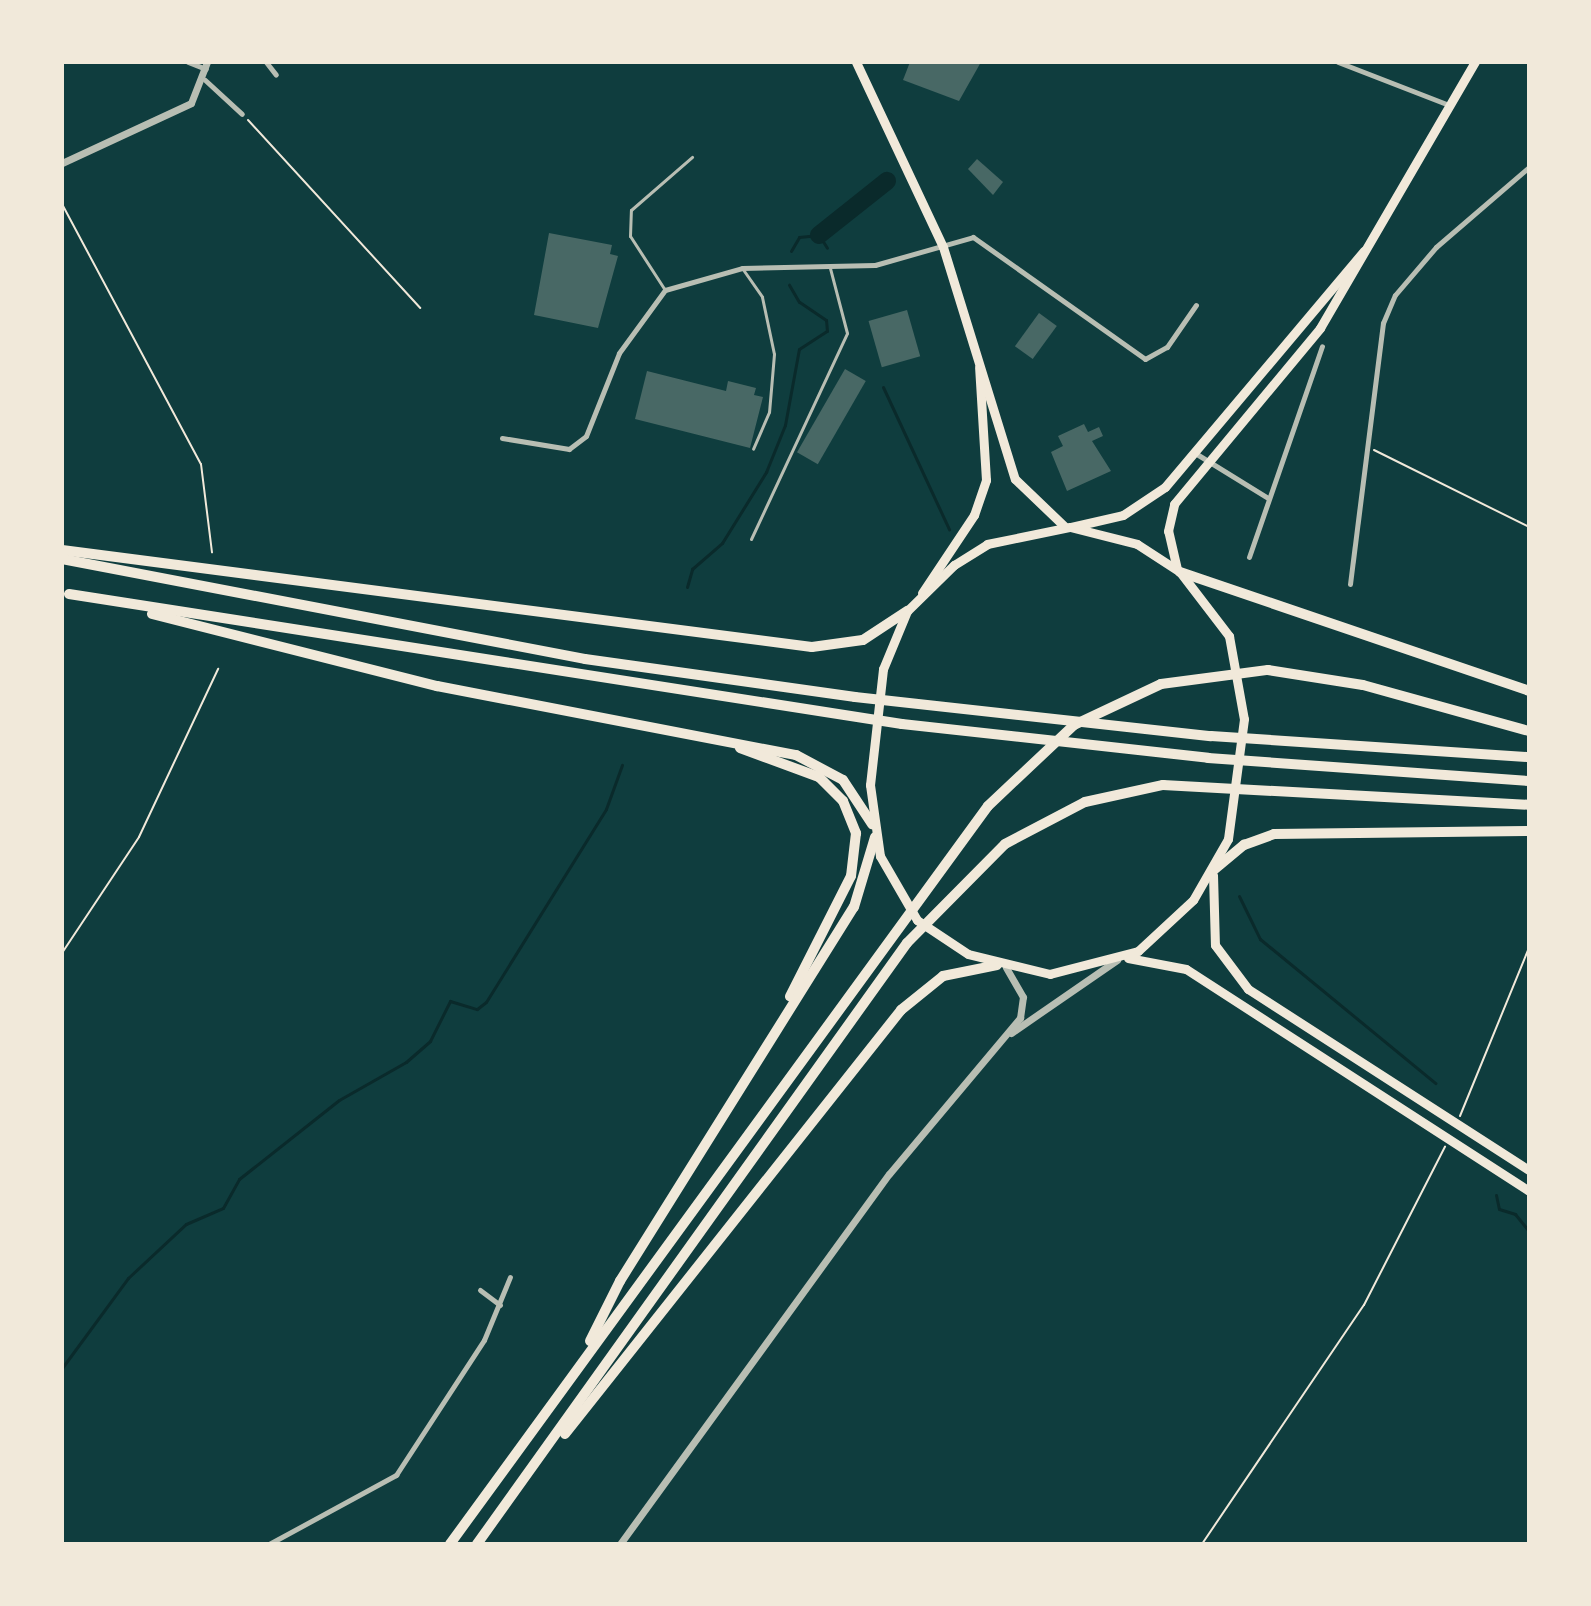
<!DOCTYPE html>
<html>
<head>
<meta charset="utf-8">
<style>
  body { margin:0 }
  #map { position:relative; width:1591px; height:1606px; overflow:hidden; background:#0f3d3e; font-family:"PT Sans Narrow",sans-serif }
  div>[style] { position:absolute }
  .stream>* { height:3px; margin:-1.5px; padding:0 1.5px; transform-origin:1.5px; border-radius:1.5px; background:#0a2a2b }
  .river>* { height:18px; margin:-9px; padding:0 9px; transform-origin:9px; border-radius:9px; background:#0a2a2b }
  .building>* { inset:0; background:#486865; transform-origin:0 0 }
  .path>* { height:2px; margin:-1px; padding:0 1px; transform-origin:1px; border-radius:1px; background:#f1e9da }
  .service>* { height:3px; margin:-1.5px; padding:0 1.5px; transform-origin:1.5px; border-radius:1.5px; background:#b8beb3 }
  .minor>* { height:5px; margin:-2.5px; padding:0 2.5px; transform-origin:2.5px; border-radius:2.5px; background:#b8beb3 }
  .tertiary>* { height:7px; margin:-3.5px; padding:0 3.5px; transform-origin:3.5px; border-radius:3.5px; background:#b8beb3 }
  .primary>* { height:9px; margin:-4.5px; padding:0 4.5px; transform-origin:4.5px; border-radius:4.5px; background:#f1e9da }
  .trunk>* { height:9px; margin:-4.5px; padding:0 4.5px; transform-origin:4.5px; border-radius:4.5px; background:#f1e9da }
  .motorway>* { height:10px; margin:-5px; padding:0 5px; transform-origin:5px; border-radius:5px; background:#f1e9da }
  span { translate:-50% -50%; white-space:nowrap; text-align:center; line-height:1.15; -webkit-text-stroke:8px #f1e9da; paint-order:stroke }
  .frame { position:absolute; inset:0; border:64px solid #f1e9da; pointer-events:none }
</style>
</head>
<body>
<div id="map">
  <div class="stream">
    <div style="left:791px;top:251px;width:16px;rotate:-60deg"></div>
    <div style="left:799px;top:237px;width:20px;rotate:-6deg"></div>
    <div style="left:819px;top:235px;width:15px;rotate:58deg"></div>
    <div style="left:883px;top:387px;width:157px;rotate:65.1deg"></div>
    <div style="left:687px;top:587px;width:19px;rotate:-74deg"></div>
    <div style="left:692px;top:569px;width:40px;rotate:-41deg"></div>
    <div style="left:722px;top:543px;width:84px;rotate:-58.2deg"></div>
    <div style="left:766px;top:472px;width:51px;rotate:-68deg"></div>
    <div style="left:785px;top:425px;width:77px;rotate:-79.6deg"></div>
    <div style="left:799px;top:349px;width:33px;rotate:-33deg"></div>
    <div style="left:827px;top:331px;width:11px;rotate:-95deg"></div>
    <div style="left:826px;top:320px;width:32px;rotate:-146deg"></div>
    <div style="left:799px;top:302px;width:20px;rotate:-120deg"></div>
    <div style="left:1239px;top:896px;width:48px;rotate:64deg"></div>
    <div style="left:1260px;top:939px;width:227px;rotate:39.4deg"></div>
    <div style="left:1496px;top:1195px;width:14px;rotate:78deg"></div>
    <div style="left:1499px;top:1209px;width:17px;rotate:17deg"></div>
    <div style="left:1515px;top:1214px;width:22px;rotate:51deg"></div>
    <div style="left:62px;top:1368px;width:112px;rotate:-53.7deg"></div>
    <div style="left:128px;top:1278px;width:79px;rotate:-43deg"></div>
    <div style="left:186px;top:1224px;width:40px;rotate:-23.4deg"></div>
    <div style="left:223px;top:1208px;width:33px;rotate:-61deg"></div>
    <div style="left:239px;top:1179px;width:127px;rotate:-38.3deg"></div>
    <div style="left:339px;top:1100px;width:77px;rotate:-29.6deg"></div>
    <div style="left:406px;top:1062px;width:32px;rotate:-41deg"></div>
    <div style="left:430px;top:1041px;width:45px;rotate:-63.4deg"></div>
    <div style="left:450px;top:1001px;width:28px;rotate:17deg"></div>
    <div style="left:477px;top:1009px;width:11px;rotate:-38deg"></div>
    <div style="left:486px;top:1002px;width:227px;rotate:-58.1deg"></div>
    <div style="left:606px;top:809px;width:47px;rotate:-70deg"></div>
  </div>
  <div class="river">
    <div style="left:819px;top:235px;width:87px;rotate:-38.5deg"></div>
  </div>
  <div class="building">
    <div style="clip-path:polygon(910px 62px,981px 62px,959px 101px,903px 80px)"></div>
    <div style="clip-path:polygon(977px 159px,1003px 182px,993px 195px,968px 169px)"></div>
    <div style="clip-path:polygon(549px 233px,612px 245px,610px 254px,618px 256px,598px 328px,534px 315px)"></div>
    <div style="left:907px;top:310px;width:48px;height:40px;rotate:74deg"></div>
    <div style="left:1039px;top:313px;width:22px;height:41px;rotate:36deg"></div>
    <div style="left:845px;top:369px;width:24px;height:96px;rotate:30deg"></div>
    <div style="clip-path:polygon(647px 371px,726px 391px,728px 381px,756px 388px,754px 395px,763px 397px,750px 448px,635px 419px)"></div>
    <div style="clip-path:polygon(1084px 424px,1088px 432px,1099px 427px,1103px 436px,1092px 441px,1111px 471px,1067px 491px,1051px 452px,1063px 446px,1058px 436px)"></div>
  </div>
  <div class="path">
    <div style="left:248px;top:120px;width:255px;rotate:47.5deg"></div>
    <div style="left:62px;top:204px;width:295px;rotate:61.9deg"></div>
    <div style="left:201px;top:464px;width:89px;rotate:82.9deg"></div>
    <div style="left:1374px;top:450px;width:173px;rotate:26.4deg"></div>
    <div style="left:62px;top:953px;width:139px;rotate:-56.4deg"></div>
    <div style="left:139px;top:837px;width:186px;rotate:-64.8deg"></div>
    <div style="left:1460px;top:1116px;width:182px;rotate:-67.7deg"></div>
    <div style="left:1202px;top:1544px;width:289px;rotate:-55.9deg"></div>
    <div style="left:1364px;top:1305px;width:178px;rotate:-62.9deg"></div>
  </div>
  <div class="service">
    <div style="left:742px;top:268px;width:35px;rotate:55deg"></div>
    <div style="left:762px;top:297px;width:58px;rotate:78.1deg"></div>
    <div style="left:774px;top:354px;width:58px;rotate:94.9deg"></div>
    <div style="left:769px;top:412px;width:40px;rotate:113.4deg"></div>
    <div style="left:665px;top:290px;width:64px;rotate:-122.9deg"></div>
    <div style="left:630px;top:236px;width:26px;rotate:-88deg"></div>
    <div style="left:631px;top:210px;width:81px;rotate:-41deg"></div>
    <div style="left:751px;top:539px;width:227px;rotate:-65deg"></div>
    <div style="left:847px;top:333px;width:67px;rotate:-104.7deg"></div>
  </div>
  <div class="minor">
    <div style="left:188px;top:62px;width:19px;rotate:21deg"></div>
    <div style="left:266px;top:62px;width:16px;rotate:52deg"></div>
    <div style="left:1338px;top:62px;width:119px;rotate:21.2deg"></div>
    <div style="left:205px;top:80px;width:50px;rotate:42.6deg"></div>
    <div style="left:502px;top:438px;width:68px;rotate:9.3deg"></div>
    <div style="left:569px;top:449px;width:21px;rotate:-37deg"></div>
    <div style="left:586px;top:436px;width:89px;rotate:-68.3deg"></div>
    <div style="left:619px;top:353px;width:78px;rotate:-53.9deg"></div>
    <div style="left:665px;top:290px;width:80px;rotate:-15.9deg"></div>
    <div style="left:742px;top:268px;width:133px;rotate:-1.3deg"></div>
    <div style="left:875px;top:265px;width:102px;rotate:-15.9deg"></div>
    <div style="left:973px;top:237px;width:211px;rotate:35.3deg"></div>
    <div style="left:1145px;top:359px;width:25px;rotate:-29deg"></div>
    <div style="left:1167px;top:347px;width:51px;rotate:-55.4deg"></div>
    <div style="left:1195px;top:453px;width:86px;rotate:31.7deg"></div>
    <div style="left:1249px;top:557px;width:223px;rotate:-70.9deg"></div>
    <div style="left:1350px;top:584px;width:263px;rotate:-82.8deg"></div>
    <div style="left:1383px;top:323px;width:30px;rotate:-67deg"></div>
    <div style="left:1395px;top:295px;width:63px;rotate:-49.5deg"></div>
    <div style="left:1436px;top:247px;width:123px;rotate:-40.7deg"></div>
    <div style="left:480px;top:1290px;width:25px;rotate:37deg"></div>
    <div style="left:269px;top:1544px;width:145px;rotate:-28.5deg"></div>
    <div style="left:396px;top:1475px;width:161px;rotate:-56.9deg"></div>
    <div style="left:484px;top:1340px;width:68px;rotate:-67.6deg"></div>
  </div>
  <div class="tertiary">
    <div style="left:62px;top:163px;width:142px;rotate:-24.9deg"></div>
    <div style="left:191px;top:103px;width:44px;rotate:-68.7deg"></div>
    <div style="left:1011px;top:1033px;width:129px;rotate:-34.6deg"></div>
    <div style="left:620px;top:1544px;width:457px;rotate:-54deg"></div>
    <div style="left:889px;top:1174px;width:204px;rotate:-50deg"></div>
    <div style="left:1020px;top:1018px;width:21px;rotate:-82deg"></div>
    <div style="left:1023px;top:997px;width:34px;rotate:-120deg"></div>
  </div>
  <div class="primary">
    <div style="left:856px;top:62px;width:204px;rotate:64.8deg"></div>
    <div style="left:943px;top:247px;width:243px;rotate:72.8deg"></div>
    <div style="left:1015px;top:479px;width:69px;rotate:43.8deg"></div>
    <div style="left:1071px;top:527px;width:53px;rotate:-13deg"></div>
    <div style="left:1123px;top:515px;width:50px;rotate:-33.7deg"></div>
    <div style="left:1165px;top:487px;width:309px;rotate:-49.9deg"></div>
    <div style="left:1177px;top:569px;width:39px;rotate:-103deg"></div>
    <div style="left:1168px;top:531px;width:28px;rotate:-77deg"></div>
    <div style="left:1174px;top:504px;width:229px;rotate:-50.3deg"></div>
    <div style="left:1320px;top:328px;width:308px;rotate:-59.8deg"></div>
    <div style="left:922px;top:593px;width:94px;rotate:-56.3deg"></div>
    <div style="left:974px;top:515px;width:37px;rotate:-71deg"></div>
    <div style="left:986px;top:480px;width:113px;rotate:-93.5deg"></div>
  </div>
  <div class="trunk">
    <div style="left:1070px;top:527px;width:69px;rotate:14.2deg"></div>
    <div style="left:1137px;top:544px;width:51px;rotate:33.1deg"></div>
    <div style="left:1180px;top:572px;width:81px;rotate:52.6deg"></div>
    <div style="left:1229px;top:636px;width:84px;rotate:79.8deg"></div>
    <div style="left:1244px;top:719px;width:121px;rotate:97.6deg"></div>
    <div style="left:1228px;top:839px;width:70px;rotate:119.8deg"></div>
    <div style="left:1193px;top:900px;width:75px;rotate:137.2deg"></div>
    <div style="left:1138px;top:951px;width:91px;rotate:165.4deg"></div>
    <div style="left:1050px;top:974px;width:84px;rotate:-166.3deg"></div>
    <div style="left:968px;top:954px;width:61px;rotate:-146.3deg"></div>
    <div style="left:917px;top:920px;width:74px;rotate:-120deg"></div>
    <div style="left:880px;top:856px;width:72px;rotate:-98deg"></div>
    <div style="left:870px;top:785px;width:117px;rotate:-83.6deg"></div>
    <div style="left:883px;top:669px;width:63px;rotate:-67.5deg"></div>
    <div style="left:907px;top:611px;width:66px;rotate:-44.4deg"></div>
    <div style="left:954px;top:565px;width:39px;rotate:-32deg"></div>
    <div style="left:987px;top:544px;width:85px;rotate:-11.6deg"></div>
    <div style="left:1213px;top:875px;width:70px;rotate:88.4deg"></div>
    <div style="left:1215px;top:945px;width:55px;rotate:53.1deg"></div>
    <div style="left:1248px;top:989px;width:334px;rotate:32.8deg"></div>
    <div style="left:1128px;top:958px;width:59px;rotate:10.7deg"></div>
    <div style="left:1186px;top:969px;width:409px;rotate:32.9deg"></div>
  </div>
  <div class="motorway">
    <div style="left:62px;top:550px;width:756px;rotate:7.37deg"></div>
    <div style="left:812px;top:647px;width:51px;rotate:-7.8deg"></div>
    <div style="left:863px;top:640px;width:53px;rotate:-33.4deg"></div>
    <div style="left:62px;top:559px;width:532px;rotate:10.82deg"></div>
    <div style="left:585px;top:659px;width:273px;rotate:8deg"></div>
    <div style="left:855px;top:697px;width:358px;rotate:6.3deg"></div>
    <div style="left:1211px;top:736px;width:319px;rotate:3.8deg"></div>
    <div style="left:1180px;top:572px;width:369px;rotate:18.8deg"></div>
    <div style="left:69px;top:594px;width:843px;rotate:8.87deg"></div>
    <div style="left:902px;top:724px;width:308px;rotate:6.3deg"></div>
    <div style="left:1208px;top:758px;width:322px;rotate:4.1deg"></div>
    <div style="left:152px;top:614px;width:294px;rotate:14.2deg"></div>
    <div style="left:437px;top:686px;width:366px;rotate:10.9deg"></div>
    <div style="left:796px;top:755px;width:53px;rotate:28deg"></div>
    <div style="left:843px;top:780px;width:53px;rotate:56.6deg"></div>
    <div style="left:740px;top:748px;width:84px;rotate:20.2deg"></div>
    <div style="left:819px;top:777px;width:34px;rotate:45deg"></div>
    <div style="left:843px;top:801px;width:35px;rotate:68deg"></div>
    <div style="left:856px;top:833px;width:43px;rotate:96.6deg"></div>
    <div style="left:851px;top:876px;width:135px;rotate:116.9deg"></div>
    <div style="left:1215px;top:869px;width:38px;rotate:-40deg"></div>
    <div style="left:1244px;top:845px;width:32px;rotate:-20deg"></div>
    <div style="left:1274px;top:834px;width:255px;rotate:-0.7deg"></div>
    <div style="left:590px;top:1341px;width:67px;rotate:-63.4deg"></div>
    <div style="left:620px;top:1281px;width:441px;rotate:-58deg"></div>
    <div style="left:854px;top:907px;width:73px;rotate:-73.3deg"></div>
    <div style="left:565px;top:1434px;width:541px;rotate:-51.6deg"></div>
    <div style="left:901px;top:1010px;width:54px;rotate:-39deg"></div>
    <div style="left:943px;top:976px;width:55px;rotate:-11.5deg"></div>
    <div style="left:450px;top:1544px;width:913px;rotate:-53.91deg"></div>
    <div style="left:988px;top:806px;width:118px;rotate:-43.3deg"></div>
    <div style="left:1074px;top:725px;width:96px;rotate:-25.2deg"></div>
    <div style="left:1161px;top:684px;width:108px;rotate:-7.5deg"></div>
    <div style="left:1268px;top:670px;width:96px;rotate:9deg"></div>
    <div style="left:1363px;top:685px;width:172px;rotate:15.5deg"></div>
    <div style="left:477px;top:1544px;width:739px;rotate:-54.42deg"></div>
    <div style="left:907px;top:943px;width:139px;rotate:-45.3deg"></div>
    <div style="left:1005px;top:844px;width:90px;rotate:-27.7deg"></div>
    <div style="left:1085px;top:802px;width:80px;rotate:-12.3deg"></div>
    <div style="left:1163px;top:785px;width:367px;rotate:3.1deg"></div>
  </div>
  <div class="frame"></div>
</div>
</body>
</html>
